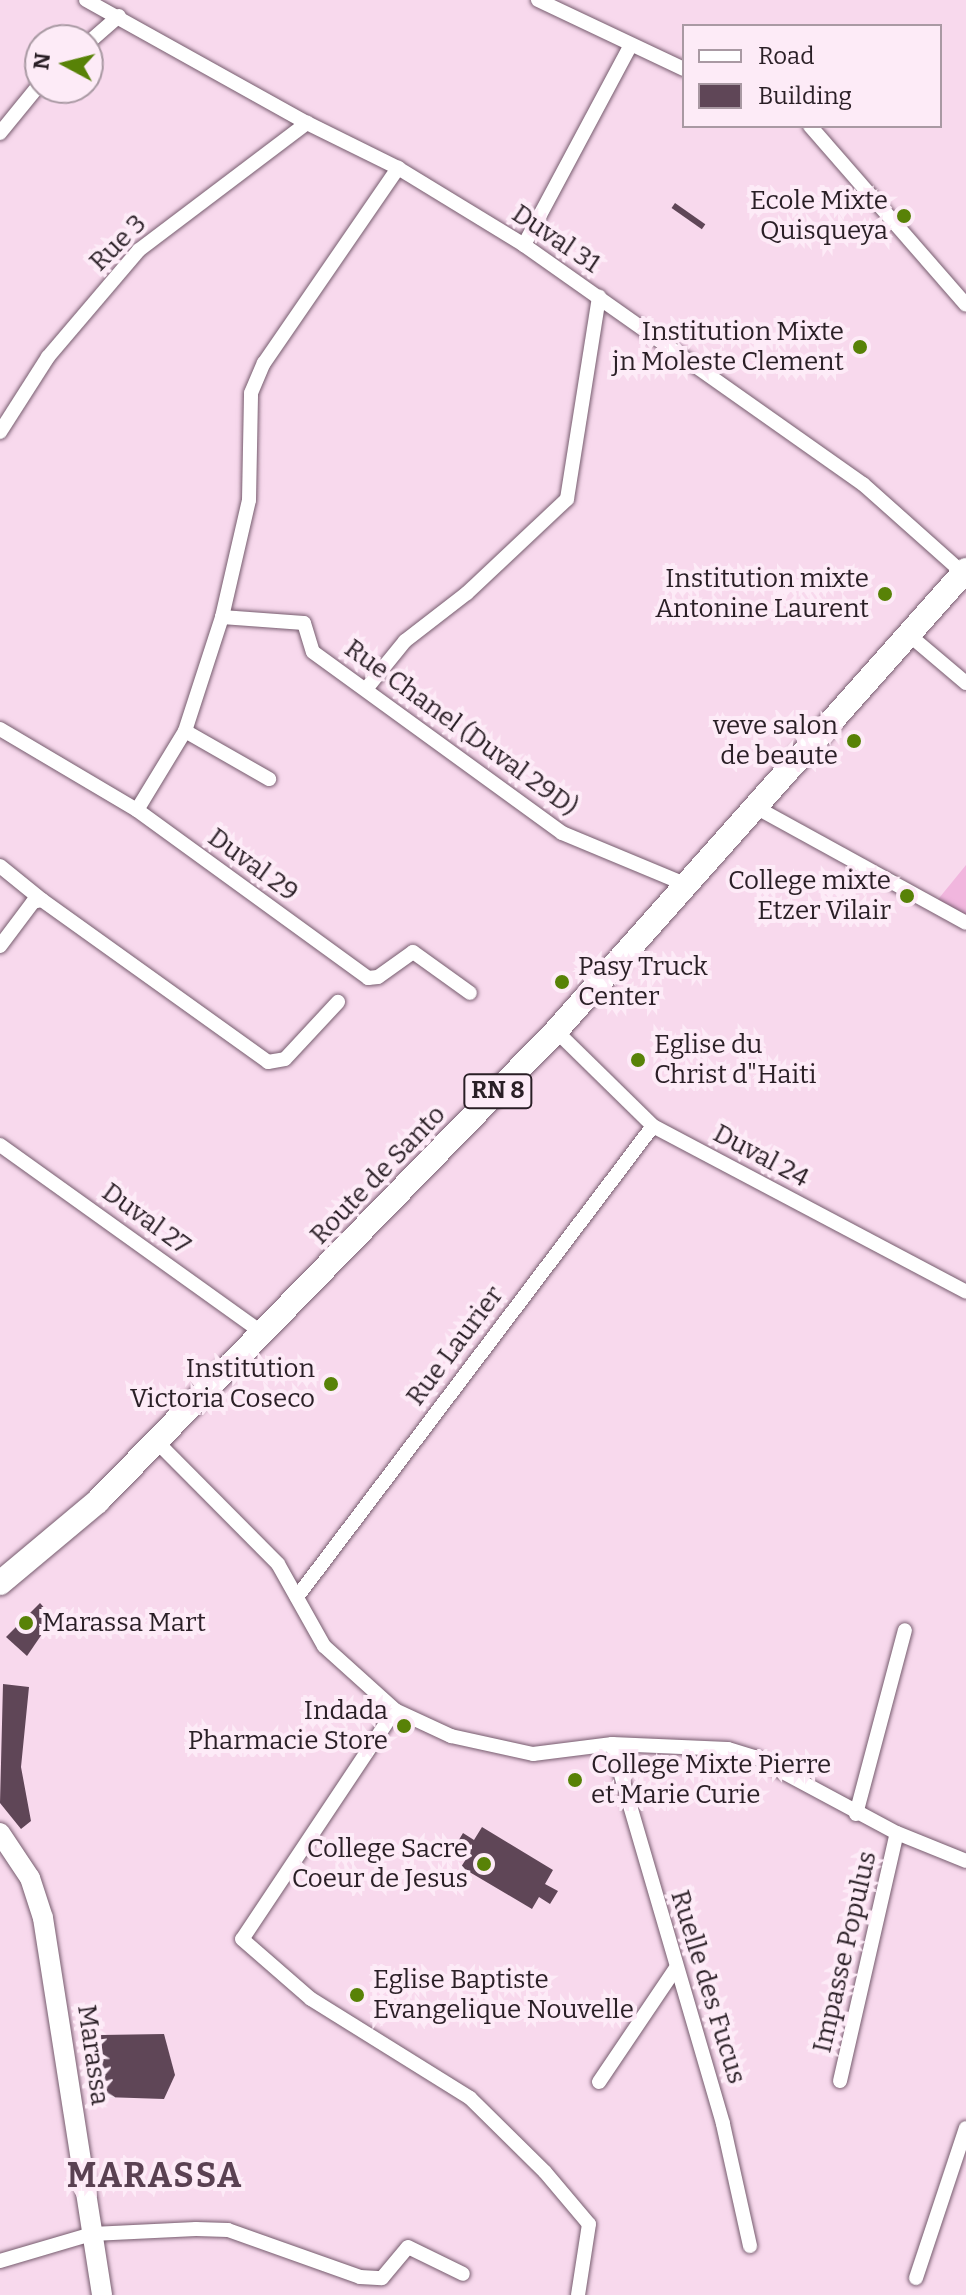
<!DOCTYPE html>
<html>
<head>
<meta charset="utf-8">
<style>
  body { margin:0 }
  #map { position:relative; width:966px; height:2295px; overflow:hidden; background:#f8d9ed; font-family:Bitter,serif }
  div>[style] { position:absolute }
  .green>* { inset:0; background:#f1b6de }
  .building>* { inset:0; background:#5f4657; transform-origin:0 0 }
  .roads { filter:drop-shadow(0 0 2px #765c6e) drop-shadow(0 0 2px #765c6e) }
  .street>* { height:14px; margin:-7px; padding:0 7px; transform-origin:7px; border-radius:7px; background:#fff }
  .secondary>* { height:20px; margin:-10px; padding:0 10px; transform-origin:10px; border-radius:10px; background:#fff }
  .primary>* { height:24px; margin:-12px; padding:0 12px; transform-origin:12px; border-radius:12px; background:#fff }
  .dots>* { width:22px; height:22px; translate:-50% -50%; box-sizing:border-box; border:4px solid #fdebf7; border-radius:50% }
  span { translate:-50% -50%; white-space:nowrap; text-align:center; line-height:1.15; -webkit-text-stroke:8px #fdebf7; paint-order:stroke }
  .shield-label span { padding:2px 6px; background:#fdebf7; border:2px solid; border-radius:6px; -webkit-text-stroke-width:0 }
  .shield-label { font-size:24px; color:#2a1f26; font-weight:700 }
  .poi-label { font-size:26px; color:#2a1f26 }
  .right { translate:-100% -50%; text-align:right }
  .left { translate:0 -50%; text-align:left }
  .street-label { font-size:26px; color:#2a1f26 }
  .district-label { font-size:34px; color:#5a4152; font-weight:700; letter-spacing:2px }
  .legend { position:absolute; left:682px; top:24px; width:260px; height:104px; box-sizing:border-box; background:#fdebf7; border:2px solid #a999a3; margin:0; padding:10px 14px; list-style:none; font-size:24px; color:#2a1f26 }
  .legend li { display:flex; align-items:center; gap:16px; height:40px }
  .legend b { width:40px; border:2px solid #a999a3 }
  .north { position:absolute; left:24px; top:24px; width:80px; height:80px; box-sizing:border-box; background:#fdebf7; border:2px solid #a999a3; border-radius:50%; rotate:277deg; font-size:22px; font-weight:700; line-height:32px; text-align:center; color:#2a1f26 }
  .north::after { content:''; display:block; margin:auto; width:28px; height:36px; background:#588207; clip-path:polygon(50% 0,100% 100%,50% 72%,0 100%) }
</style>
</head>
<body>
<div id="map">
  <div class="green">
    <div style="clip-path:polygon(966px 865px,966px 925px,931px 908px)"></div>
  </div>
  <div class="building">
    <div style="left:675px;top:203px;width:37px;height:6px;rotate:35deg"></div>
    <div style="clip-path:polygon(40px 1603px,53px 1618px,27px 1656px,6px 1637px)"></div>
    <div style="clip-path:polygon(3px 1684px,29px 1687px,21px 1767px,31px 1821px,21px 1829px,0 1803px)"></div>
    <div style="clip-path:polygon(482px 1827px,553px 1870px,545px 1884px,558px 1891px,550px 1904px,539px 1897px,532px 1909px,461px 1867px,468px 1856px,454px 1848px,463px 1833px,474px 1840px)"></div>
    <div style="clip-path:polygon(164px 2034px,175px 2075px,164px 2099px,104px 2097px,101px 2035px)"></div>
  </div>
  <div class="roads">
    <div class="street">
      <div style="left:86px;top:0;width:253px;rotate:29.1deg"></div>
      <div style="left:307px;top:123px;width:102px;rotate:26.3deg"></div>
      <div style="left:398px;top:168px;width:148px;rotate:31.4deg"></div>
      <div style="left:524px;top:245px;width:415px;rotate:35.2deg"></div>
      <div style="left:863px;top:484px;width:134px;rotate:41.7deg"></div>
      <div style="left:538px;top:0;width:161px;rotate:25.3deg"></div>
      <div style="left:88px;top:43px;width:41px;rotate:-41.1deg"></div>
      <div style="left:810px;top:126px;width:237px;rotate:48.9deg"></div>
      <div style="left:0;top:133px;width:63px;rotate:-50.8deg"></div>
      <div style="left:524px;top:245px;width:227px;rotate:-61.9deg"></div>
      <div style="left:0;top:432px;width:89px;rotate:-57.4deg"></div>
      <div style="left:48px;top:357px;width:140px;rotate:-49.6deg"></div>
      <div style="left:139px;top:250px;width:211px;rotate:-37.1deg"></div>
      <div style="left:222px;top:617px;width:82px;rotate:4.2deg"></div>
      <div style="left:304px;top:623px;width:30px;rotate:73deg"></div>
      <div style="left:313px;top:652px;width:308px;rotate:36deg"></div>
      <div style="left:562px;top:833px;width:135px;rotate:22.6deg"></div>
      <div style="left:908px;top:634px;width:76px;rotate:40.2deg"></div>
      <div style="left:366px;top:689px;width:62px;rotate:-50.9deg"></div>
      <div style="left:405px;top:641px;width:78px;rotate:-37.7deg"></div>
      <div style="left:467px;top:593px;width:137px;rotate:-43.2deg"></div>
      <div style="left:567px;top:499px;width:205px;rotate:-81deg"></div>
      <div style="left:0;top:729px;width:159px;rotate:30.6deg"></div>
      <div style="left:137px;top:810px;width:286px;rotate:36deg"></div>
      <div style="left:368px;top:978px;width:10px;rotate:-6deg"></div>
      <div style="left:378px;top:977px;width:43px;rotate:-35.5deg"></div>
      <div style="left:413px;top:952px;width:70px;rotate:35.7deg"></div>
      <div style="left:185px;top:731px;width:97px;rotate:29.7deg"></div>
      <div style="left:759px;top:809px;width:236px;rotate:28.8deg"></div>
      <div style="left:137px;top:810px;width:92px;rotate:-58.7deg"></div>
      <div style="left:185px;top:731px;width:120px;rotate:-72deg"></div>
      <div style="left:222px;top:617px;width:120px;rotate:-77deg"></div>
      <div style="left:249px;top:500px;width:107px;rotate:-88.9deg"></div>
      <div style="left:251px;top:393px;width:33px;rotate:-67deg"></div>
      <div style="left:264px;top:363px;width:237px;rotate:-55.5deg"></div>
      <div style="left:0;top:866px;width:54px;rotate:39deg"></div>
      <div style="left:0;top:946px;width:55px;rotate:-53.1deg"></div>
      <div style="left:33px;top:902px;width:9px;rotate:-13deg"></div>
      <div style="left:42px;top:900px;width:278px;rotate:35.6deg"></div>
      <div style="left:268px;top:1062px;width:17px;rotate:-10deg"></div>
      <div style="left:285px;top:1059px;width:78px;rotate:-47.1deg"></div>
      <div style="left:556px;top:1031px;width:136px;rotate:44.4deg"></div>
      <div style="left:653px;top:1126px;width:354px;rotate:27.9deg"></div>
      <div style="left:0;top:1145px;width:323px;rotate:35.6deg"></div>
      <div style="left:156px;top:1441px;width:173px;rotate:45.2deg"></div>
      <div style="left:278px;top:1564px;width:94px;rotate:60.7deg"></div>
      <div style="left:324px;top:1646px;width:96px;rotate:42deg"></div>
      <div style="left:395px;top:1710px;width:62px;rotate:24.9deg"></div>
      <div style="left:451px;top:1736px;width:84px;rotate:12.4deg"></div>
      <div style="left:533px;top:1754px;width:80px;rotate:-7.2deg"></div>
      <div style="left:612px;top:1744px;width:116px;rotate:2.5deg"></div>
      <div style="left:728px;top:1749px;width:28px;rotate:17deg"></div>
      <div style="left:755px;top:1757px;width:161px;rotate:28.2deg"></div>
      <div style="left:897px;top:1833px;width:74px;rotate:22.1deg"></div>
      <div style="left:297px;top:1597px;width:590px;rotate:-52.92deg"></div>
      <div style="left:395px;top:1710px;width:275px;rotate:123.7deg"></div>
      <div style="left:242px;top:1939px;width:91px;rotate:41deg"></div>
      <div style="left:311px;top:1999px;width:187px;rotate:31.9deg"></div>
      <div style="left:470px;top:2098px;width:105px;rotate:44.6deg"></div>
      <div style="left:545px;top:2172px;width:68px;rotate:49.8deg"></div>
      <div style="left:589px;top:2224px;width:72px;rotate:98.8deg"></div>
      <div style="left:612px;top:1744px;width:396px;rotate:73.7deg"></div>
      <div style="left:723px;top:2124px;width:125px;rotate:77.5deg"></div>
      <div style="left:856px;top:1814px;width:190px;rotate:-75.1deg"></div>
      <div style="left:840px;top:2081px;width:254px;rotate:-77.1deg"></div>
      <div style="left:599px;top:2082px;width:138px;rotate:-56deg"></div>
      <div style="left:0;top:2261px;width:96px;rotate:-16.4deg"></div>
      <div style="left:92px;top:2234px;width:104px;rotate:-2.8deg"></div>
      <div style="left:196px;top:2229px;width:32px;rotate:2deg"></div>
      <div style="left:228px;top:2230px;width:140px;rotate:19.6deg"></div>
      <div style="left:360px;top:2277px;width:22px;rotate:3deg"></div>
      <div style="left:382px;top:2278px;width:40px;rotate:-50deg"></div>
      <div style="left:408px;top:2247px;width:61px;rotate:26.1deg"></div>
      <div style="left:916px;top:2278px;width:158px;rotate:-71.6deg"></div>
    </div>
    <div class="secondary">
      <div style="left:0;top:1833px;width:54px;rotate:56.3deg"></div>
      <div style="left:30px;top:1878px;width:42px;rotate:72deg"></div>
      <div style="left:43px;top:1918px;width:382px;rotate:81.1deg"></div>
    </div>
    <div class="primary">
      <div style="left:0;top:1583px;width:128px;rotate:-39.9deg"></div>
      <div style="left:98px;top:1501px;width:656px;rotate:-45.74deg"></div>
      <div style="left:556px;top:1031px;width:617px;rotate:-48.35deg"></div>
    </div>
  </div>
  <div class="dots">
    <div style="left:904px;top:216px;background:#588207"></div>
    <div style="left:860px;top:347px;background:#588207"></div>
    <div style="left:885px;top:594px;background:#588207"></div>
    <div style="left:854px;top:741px;background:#588207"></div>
    <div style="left:907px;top:896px;background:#588207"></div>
    <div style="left:562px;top:982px;background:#588207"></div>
    <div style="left:638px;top:1060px;background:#588207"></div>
    <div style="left:331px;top:1384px;background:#588207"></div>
    <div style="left:26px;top:1623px;background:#588207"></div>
    <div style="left:404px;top:1726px;background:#588207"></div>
    <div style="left:575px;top:1780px;background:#588207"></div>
    <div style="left:484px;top:1864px;background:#588207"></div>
    <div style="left:357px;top:1995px;background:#588207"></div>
  </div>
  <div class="shield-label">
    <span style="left:498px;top:1091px">RN 8</span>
  </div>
  <div class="poi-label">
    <span class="right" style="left:888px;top:216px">Ecole Mixte<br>Quisqueya</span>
    <span class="right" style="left:844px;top:347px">Institution Mixte<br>jn Moleste Clement</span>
    <span class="right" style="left:869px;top:594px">Institution mixte<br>Antonine Laurent</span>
    <span class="right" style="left:838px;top:741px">veve salon<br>de beaute</span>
    <span class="right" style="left:891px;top:896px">College mixte<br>Etzer Vilair</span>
    <span class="left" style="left:578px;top:982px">Pasy Truck<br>Center</span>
    <span class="left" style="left:654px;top:1060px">Eglise du<br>Christ d"Haiti</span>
    <span class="right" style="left:315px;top:1384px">Institution<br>Victoria Coseco</span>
    <span class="left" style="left:42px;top:1623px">Marassa Mart</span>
    <span class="right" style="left:388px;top:1726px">Indada<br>Pharmacie Store</span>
    <span class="left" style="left:591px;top:1780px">College Mixte Pierre<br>et Marie Curie</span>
    <span class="right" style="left:468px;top:1864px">College Sacre<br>Coeur de Jesus</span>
    <span class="left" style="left:373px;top:1995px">Eglise Baptiste<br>Evangelique Nouvelle</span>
  </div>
  <div class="street-label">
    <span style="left:556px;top:239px;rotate:34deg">Duval 31</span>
    <span style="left:118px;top:243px;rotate:-45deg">Rue 3</span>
    <span style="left:461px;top:728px;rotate:36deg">Rue Chanel (Duval 29D)</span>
    <span style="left:253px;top:865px;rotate:36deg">Duval 29</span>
    <span style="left:761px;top:1156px;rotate:28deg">Duval 24</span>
    <span style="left:378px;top:1175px;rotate:-46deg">Route de Santo</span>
    <span style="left:146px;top:1219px;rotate:36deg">Duval 27</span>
    <span style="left:455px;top:1346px;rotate:-53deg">Rue Laurier</span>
    <span style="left:845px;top:1952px;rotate:-77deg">Impasse Populus</span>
    <span style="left:708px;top:1987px;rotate:73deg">Ruelle des Fucus</span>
    <span style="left:93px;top:2055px;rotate:82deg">Marassa</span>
  </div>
  <div class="district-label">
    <span style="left:155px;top:2176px">MARASSA</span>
  </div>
  <ul class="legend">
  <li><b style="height:10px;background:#fff"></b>Road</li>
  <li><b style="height:22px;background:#5f4657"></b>Building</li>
  </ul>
  <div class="north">N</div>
</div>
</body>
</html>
